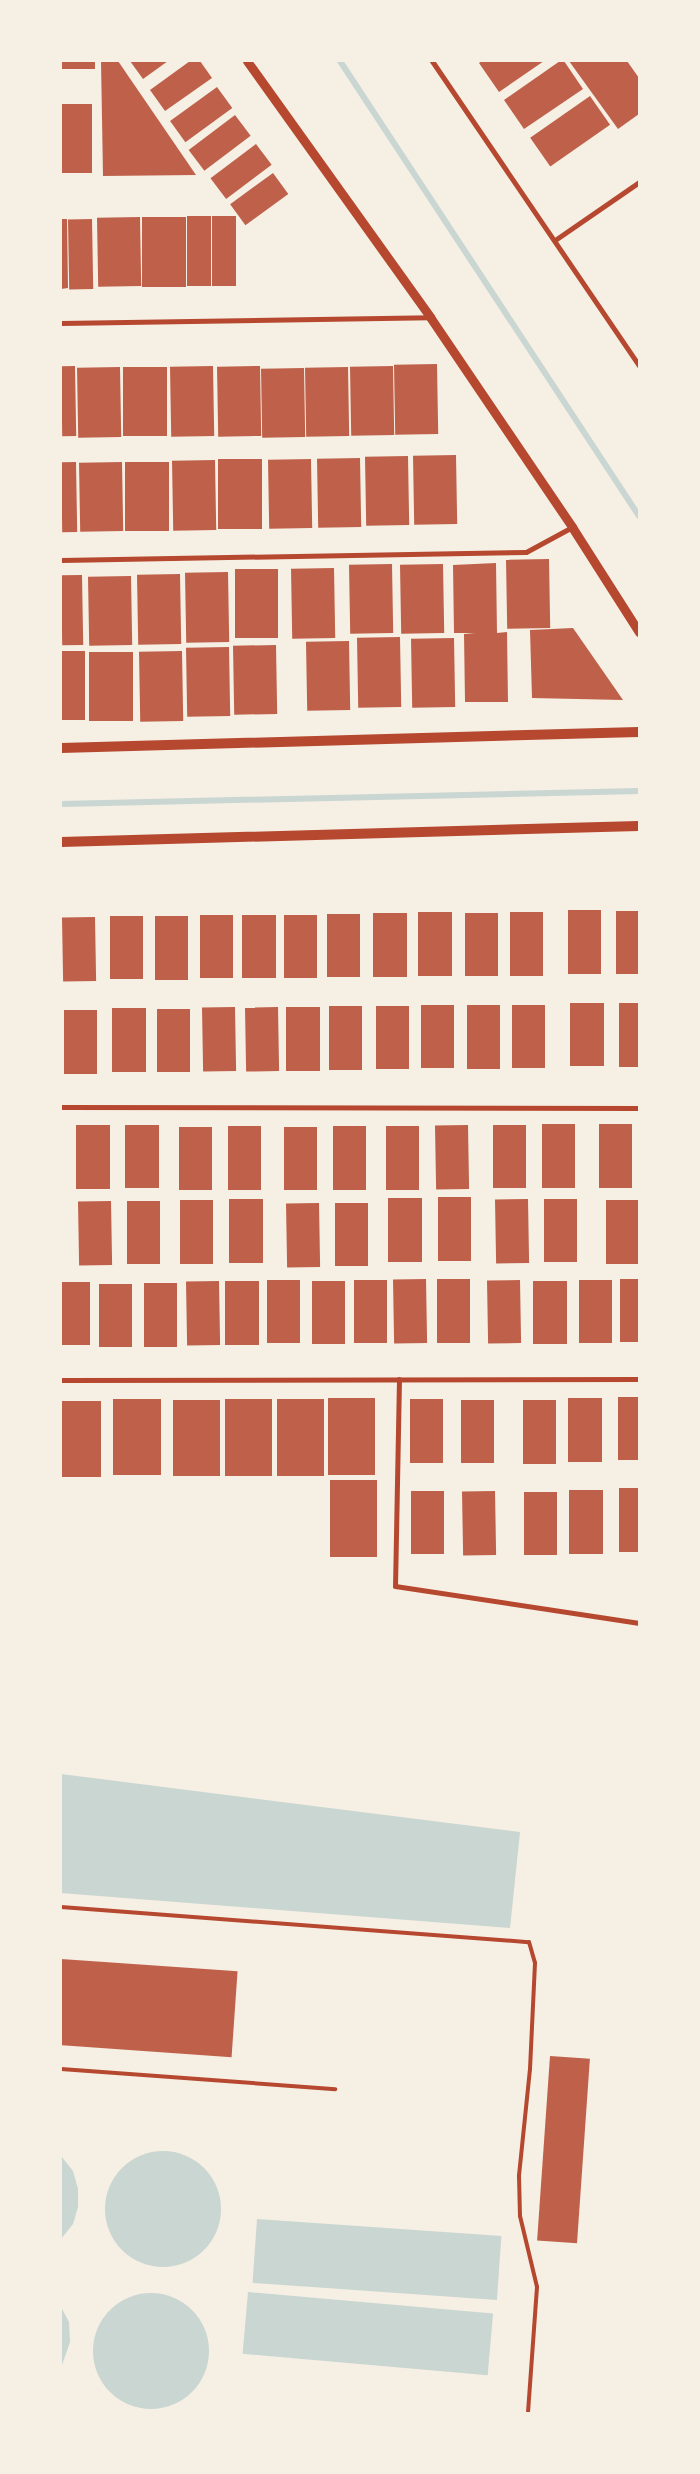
<!DOCTYPE html>
<html>
<head>
<meta charset="utf-8">
<style>
  body { margin:0 }
  #map { position:relative; width:700px; height:2474px; overflow:hidden; background:#f6efe4; font-family:"Noto Serif",serif }
  div>[style] { position:absolute }
  .water>* { inset:0; background:#c9d6d2; transform-origin:0 0 }
  .round { border-radius:50% }
  .stream>* { height:6px; margin:-3px; padding:0 3px; transform-origin:3px; border-radius:3px; background:#c9d6d2 }
  .building>* { inset:0; background:#bf614a; transform-origin:0 0 }
  .service>* { height:4px; margin:-2px; padding:0 2px; transform-origin:2px; border-radius:2px; background:#b5482f }
  .minor>* { height:5px; margin:-2.5px; padding:0 2.5px; transform-origin:2.5px; border-radius:2.5px; background:#b5482f }
  .tertiary>* { height:9px; margin:-4.5px; padding:0 4.5px; transform-origin:4.5px; border-radius:4.5px; background:#b5482f }
  .secondary>* { height:10px; margin:-5px; padding:0 5px; transform-origin:5px; border-radius:5px; background:#b5482f }
  span { translate:-50% -50%; white-space:nowrap; text-align:center; line-height:1.15; -webkit-text-stroke:5px #f6efe4; paint-order:stroke }
  .frame { position:absolute; inset:0; border:62px solid #f6efe4; pointer-events:none }
</style>
</head>
<body>
<div id="map">
  <div class="water">
    <div style="clip-path:polygon(61px 1774px,520px 1832px,510px 1928px,61px 1893px)"></div>
    <div class="round" style="left:105px;top:2151px;width:116px;height:116px"></div>
    <div style="clip-path:polygon(61px 2156px,73px 2171px,78px 2189px,78px 2207px,73px 2224px,61px 2239px)"></div>
    <div style="left:257px;top:2219px;width:245px;height:64px;rotate:4deg"></div>
    <div style="left:248px;top:2292px;width:246px;height:62px;rotate:5deg"></div>
    <div class="round" style="left:93px;top:2293px;width:116px;height:116px"></div>
    <div style="clip-path:polygon(61px 2307px,69px 2322px,70px 2342px,61px 2368px)"></div>
  </div>
  <div class="stream">
    <div style="left:340px;top:61px;width:544px;rotate:56.69deg"></div>
    <div style="left:61px;top:804px;width:578px;rotate:-1.29deg"></div>
  </div>
  <div class="building">
    <div style="left:61px;top:61px;width:34px;height:8px"></div>
    <div style="clip-path:polygon(101px 61px,118px 61px,196px 175px,103px 176px)"></div>
    <div style="clip-path:polygon(130px 61px,168px 61px,143px 79px)"></div>
    <div style="clip-path:polygon(190px 61px,200px 61px,212px 78px,165px 111px,150px 90px)"></div>
    <div style="clip-path:polygon(482px 61px,544px 61px,499px 92px,479px 63px)"></div>
    <div style="clip-path:polygon(560px 61px,564px 61px,583px 89px,524px 129px,504px 100px)"></div>
    <div style="clip-path:polygon(569px 61px,627px 61px,639px 78px,639px 114px,618px 129px)"></div>
    <div style="left:217px;top:87px;width:26px;height:58px;rotate:54deg"></div>
    <div style="left:590px;top:96px;width:35px;height:73px;rotate:55deg"></div>
    <div style="left:92px;top:104px;width:69px;height:31px;rotate:90deg"></div>
    <div style="left:235px;top:115px;width:26px;height:58px;rotate:53deg"></div>
    <div style="left:256px;top:144px;width:26px;height:57px;rotate:53deg"></div>
    <div style="left:273px;top:173px;width:26px;height:53px;rotate:54deg"></div>
    <div style="left:211px;top:216px;width:70px;height:24px;rotate:90deg"></div>
    <div style="left:236px;top:216px;width:70px;height:24px;rotate:90deg"></div>
    <div style="left:140px;top:217px;width:69px;height:43px;rotate:89deg"></div>
    <div style="left:186px;top:217px;width:70px;height:44px;rotate:90deg"></div>
    <div style="clip-path:polygon(61px 219px,67px 219px,68px 288px,61px 289px)"></div>
    <div style="left:92px;top:219px;width:70px;height:24px;rotate:89deg"></div>
    <div style="left:437px;top:364px;width:70px;height:43px;rotate:89deg"></div>
    <div style="left:75px;top:366px;width:70px;height:14px;rotate:89deg"></div>
    <div style="left:213px;top:366px;width:70px;height:43px;rotate:89deg"></div>
    <div style="left:260px;top:366px;width:70px;height:43px;rotate:89deg"></div>
    <div style="left:393px;top:366px;width:69px;height:43px;rotate:89deg"></div>
    <div style="left:120px;top:367px;width:70px;height:43px;rotate:89deg"></div>
    <div style="left:167px;top:367px;width:69px;height:44px;rotate:90deg"></div>
    <div style="left:348px;top:367px;width:69px;height:43px;rotate:89deg"></div>
    <div style="left:304px;top:368px;width:69px;height:43px;rotate:89deg"></div>
    <div style="left:456px;top:455px;width:69px;height:43px;rotate:89deg"></div>
    <div style="left:408px;top:456px;width:69px;height:43px;rotate:89deg"></div>
    <div style="left:360px;top:458px;width:69px;height:43px;rotate:89deg"></div>
    <div style="left:262px;top:459px;width:70px;height:44px;rotate:90deg"></div>
    <div style="left:311px;top:459px;width:69px;height:43px;rotate:89deg"></div>
    <div style="left:215px;top:460px;width:70px;height:43px;rotate:89deg"></div>
    <div style="left:76px;top:462px;width:70px;height:15px;rotate:89deg"></div>
    <div style="left:122px;top:462px;width:69px;height:43px;rotate:89deg"></div>
    <div style="left:169px;top:462px;width:69px;height:44px;rotate:90deg"></div>
    <div style="left:549px;top:559px;width:69px;height:43px;rotate:89deg"></div>
    <div style="clip-path:polygon(496px 563px,497px 633px,507px 632px,508px 702px,465px 702px,464px 634px,475px 633px,454px 633px,453px 565px)"></div>
    <div style="left:392px;top:564px;width:69px;height:43px;rotate:89deg"></div>
    <div style="left:443px;top:564px;width:69px;height:43px;rotate:89deg"></div>
    <div style="left:334px;top:568px;width:70px;height:43px;rotate:89deg"></div>
    <div style="left:278px;top:569px;width:69px;height:43px;rotate:90deg"></div>
    <div style="left:228px;top:572px;width:70px;height:43px;rotate:89deg"></div>
    <div style="left:180px;top:574px;width:70px;height:43px;rotate:89deg"></div>
    <div style="left:82px;top:575px;width:70px;height:21px;rotate:89deg"></div>
    <div style="left:131px;top:576px;width:69px;height:43px;rotate:89deg"></div>
    <div style="clip-path:polygon(573px 628px,623px 700px,532px 698px,530px 630px)"></div>
    <div style="left:400px;top:637px;width:70px;height:43px;rotate:89deg"></div>
    <div style="left:454px;top:638px;width:69px;height:43px;rotate:89deg"></div>
    <div style="left:349px;top:641px;width:69px;height:43px;rotate:89deg"></div>
    <div style="left:276px;top:645px;width:69px;height:43px;rotate:89deg"></div>
    <div style="left:229px;top:647px;width:69px;height:43px;rotate:89deg"></div>
    <div style="left:61px;top:651px;width:24px;height:69px"></div>
    <div style="left:182px;top:651px;width:70px;height:43px;rotate:89deg"></div>
    <div style="left:133px;top:652px;width:69px;height:44px;rotate:90deg"></div>
    <div style="left:568px;top:910px;width:33px;height:64px"></div>
    <div style="left:616px;top:911px;width:23px;height:63px"></div>
    <div style="left:452px;top:912px;width:64px;height:34px;rotate:90deg"></div>
    <div style="left:543px;top:912px;width:64px;height:33px;rotate:90deg"></div>
    <div style="left:407px;top:913px;width:64px;height:34px;rotate:90deg"></div>
    <div style="left:465px;top:913px;width:33px;height:63px"></div>
    <div style="left:327px;top:914px;width:33px;height:63px"></div>
    <div style="left:200px;top:915px;width:33px;height:63px"></div>
    <div style="left:242px;top:915px;width:34px;height:63px"></div>
    <div style="left:284px;top:915px;width:33px;height:63px"></div>
    <div style="left:110px;top:916px;width:33px;height:63px"></div>
    <div style="left:155px;top:916px;width:33px;height:64px"></div>
    <div style="left:95px;top:917px;width:64px;height:33px;rotate:89deg"></div>
    <div style="left:570px;top:1003px;width:34px;height:63px"></div>
    <div style="left:619px;top:1003px;width:20px;height:64px"></div>
    <div style="left:421px;top:1005px;width:33px;height:63px"></div>
    <div style="left:467px;top:1005px;width:33px;height:64px"></div>
    <div style="left:512px;top:1005px;width:33px;height:63px"></div>
    <div style="left:329px;top:1006px;width:33px;height:64px"></div>
    <div style="left:376px;top:1006px;width:33px;height:63px"></div>
    <div style="left:235px;top:1007px;width:64px;height:33px;rotate:89deg"></div>
    <div style="left:278px;top:1007px;width:64px;height:33px;rotate:89deg"></div>
    <div style="left:320px;top:1007px;width:64px;height:34px;rotate:90deg"></div>
    <div style="left:146px;top:1008px;width:64px;height:34px;rotate:90deg"></div>
    <div style="left:157px;top:1009px;width:33px;height:63px"></div>
    <div style="left:64px;top:1010px;width:33px;height:64px"></div>
    <div style="left:542px;top:1124px;width:33px;height:64px"></div>
    <div style="left:599px;top:1124px;width:33px;height:64px"></div>
    <div style="left:110px;top:1125px;width:64px;height:34px;rotate:90deg"></div>
    <div style="left:125px;top:1125px;width:34px;height:63px"></div>
    <div style="left:468px;top:1125px;width:64px;height:33px;rotate:89deg"></div>
    <div style="left:493px;top:1125px;width:33px;height:63px"></div>
    <div style="left:228px;top:1126px;width:33px;height:64px"></div>
    <div style="left:333px;top:1126px;width:33px;height:64px"></div>
    <div style="left:386px;top:1126px;width:33px;height:64px"></div>
    <div style="left:179px;top:1127px;width:33px;height:63px"></div>
    <div style="left:284px;top:1127px;width:33px;height:63px"></div>
    <div style="left:438px;top:1197px;width:33px;height:64px"></div>
    <div style="left:388px;top:1198px;width:34px;height:64px"></div>
    <div style="left:263px;top:1199px;width:64px;height:34px;rotate:90deg"></div>
    <div style="left:528px;top:1199px;width:64px;height:33px;rotate:89deg"></div>
    <div style="left:544px;top:1199px;width:33px;height:63px"></div>
    <div style="left:180px;top:1200px;width:33px;height:64px"></div>
    <div style="left:606px;top:1200px;width:33px;height:64px"></div>
    <div style="left:111px;top:1201px;width:64px;height:33px;rotate:89deg"></div>
    <div style="left:127px;top:1201px;width:33px;height:63px"></div>
    <div style="left:319px;top:1203px;width:64px;height:33px;rotate:89deg"></div>
    <div style="left:335px;top:1203px;width:33px;height:63px"></div>
    <div style="left:426px;top:1279px;width:64px;height:33px;rotate:89deg"></div>
    <div style="left:437px;top:1279px;width:33px;height:64px"></div>
    <div style="left:620px;top:1279px;width:19px;height:63px"></div>
    <div style="left:267px;top:1280px;width:33px;height:63px"></div>
    <div style="left:354px;top:1280px;width:33px;height:63px"></div>
    <div style="left:520px;top:1280px;width:63px;height:33px;rotate:89deg"></div>
    <div style="left:579px;top:1280px;width:33px;height:63px"></div>
    <div style="left:219px;top:1281px;width:64px;height:33px;rotate:89deg"></div>
    <div style="left:259px;top:1281px;width:64px;height:34px;rotate:90deg"></div>
    <div style="left:312px;top:1281px;width:33px;height:63px"></div>
    <div style="left:533px;top:1281px;width:34px;height:63px"></div>
    <div style="left:61px;top:1282px;width:29px;height:63px"></div>
    <div style="left:177px;top:1283px;width:64px;height:33px;rotate:90deg"></div>
    <div style="left:99px;top:1284px;width:33px;height:63px"></div>
    <div style="left:618px;top:1397px;width:21px;height:63px"></div>
    <div style="left:328px;top:1398px;width:47px;height:77px"></div>
    <div style="left:602px;top:1398px;width:64px;height:34px;rotate:90deg"></div>
    <div style="left:113px;top:1399px;width:48px;height:76px"></div>
    <div style="left:225px;top:1399px;width:47px;height:77px"></div>
    <div style="left:277px;top:1399px;width:47px;height:77px"></div>
    <div style="left:410px;top:1399px;width:33px;height:64px"></div>
    <div style="left:173px;top:1400px;width:47px;height:76px"></div>
    <div style="left:461px;top:1400px;width:33px;height:63px"></div>
    <div style="left:523px;top:1400px;width:33px;height:64px"></div>
    <div style="left:61px;top:1401px;width:40px;height:76px"></div>
    <div style="left:330px;top:1480px;width:47px;height:77px"></div>
    <div style="left:639px;top:1488px;width:64px;height:20px;rotate:90deg"></div>
    <div style="left:569px;top:1490px;width:34px;height:64px"></div>
    <div style="left:411px;top:1491px;width:33px;height:63px"></div>
    <div style="left:495px;top:1491px;width:64px;height:33px;rotate:89deg"></div>
    <div style="left:524px;top:1492px;width:33px;height:63px"></div>
    <div style="left:61px;top:1959px;width:177px;height:86px;rotate:4deg"></div>
    <div style="left:550px;top:2056px;width:40px;height:185px;rotate:4deg"></div>
  </div>
  <div class="service">
    <div style="left:61px;top:1907px;width:469px;rotate:4.3deg"></div>
    <div style="left:529px;top:1942px;width:22px;rotate:74deg"></div>
    <div style="left:535px;top:1963px;width:106px;rotate:92.7deg"></div>
    <div style="left:530px;top:2069px;width:108px;rotate:95.9deg"></div>
    <div style="left:519px;top:2176px;width:40px;rotate:88.6deg"></div>
    <div style="left:520px;top:2216px;width:73px;rotate:76.5deg"></div>
    <div style="left:537px;top:2287px;width:126px;rotate:94.1deg"></div>
    <div style="left:61px;top:2069px;width:275px;rotate:4.2deg"></div>
  </div>
  <div class="minor">
    <div style="left:432px;top:61px;width:369px;rotate:55.8deg"></div>
    <div style="left:555px;top:240px;width:102px;rotate:-34.6deg"></div>
    <div style="left:61px;top:323px;width:369px;rotate:-0.9deg"></div>
    <div style="left:61px;top:560px;width:465px;rotate:-1deg"></div>
    <div style="left:526px;top:552px;width:52px;rotate:-28.5deg"></div>
    <div style="left:61px;top:1107px;width:578px;rotate:0.1deg"></div>
    <div style="left:399px;top:1379px;width:207px;rotate:91.1deg"></div>
    <div style="left:395px;top:1586px;width:247px;rotate:8.6deg"></div>
    <div style="left:61px;top:1380px;width:578px;rotate:-0.1deg"></div>
  </div>
  <div class="tertiary">
    <div style="left:247px;top:61px;width:315px;rotate:54.4deg"></div>
    <div style="left:430px;top:317px;width:254px;rotate:55.9deg"></div>
    <div style="left:572px;top:527px;width:125px;rotate:57.5deg"></div>
  </div>
  <div class="secondary">
    <div style="left:61px;top:748px;width:578px;rotate:-1.59deg"></div>
    <div style="left:61px;top:842px;width:578px;rotate:-1.59deg"></div>
  </div>
  <div class="frame"></div>
</div>
</body>
</html>
